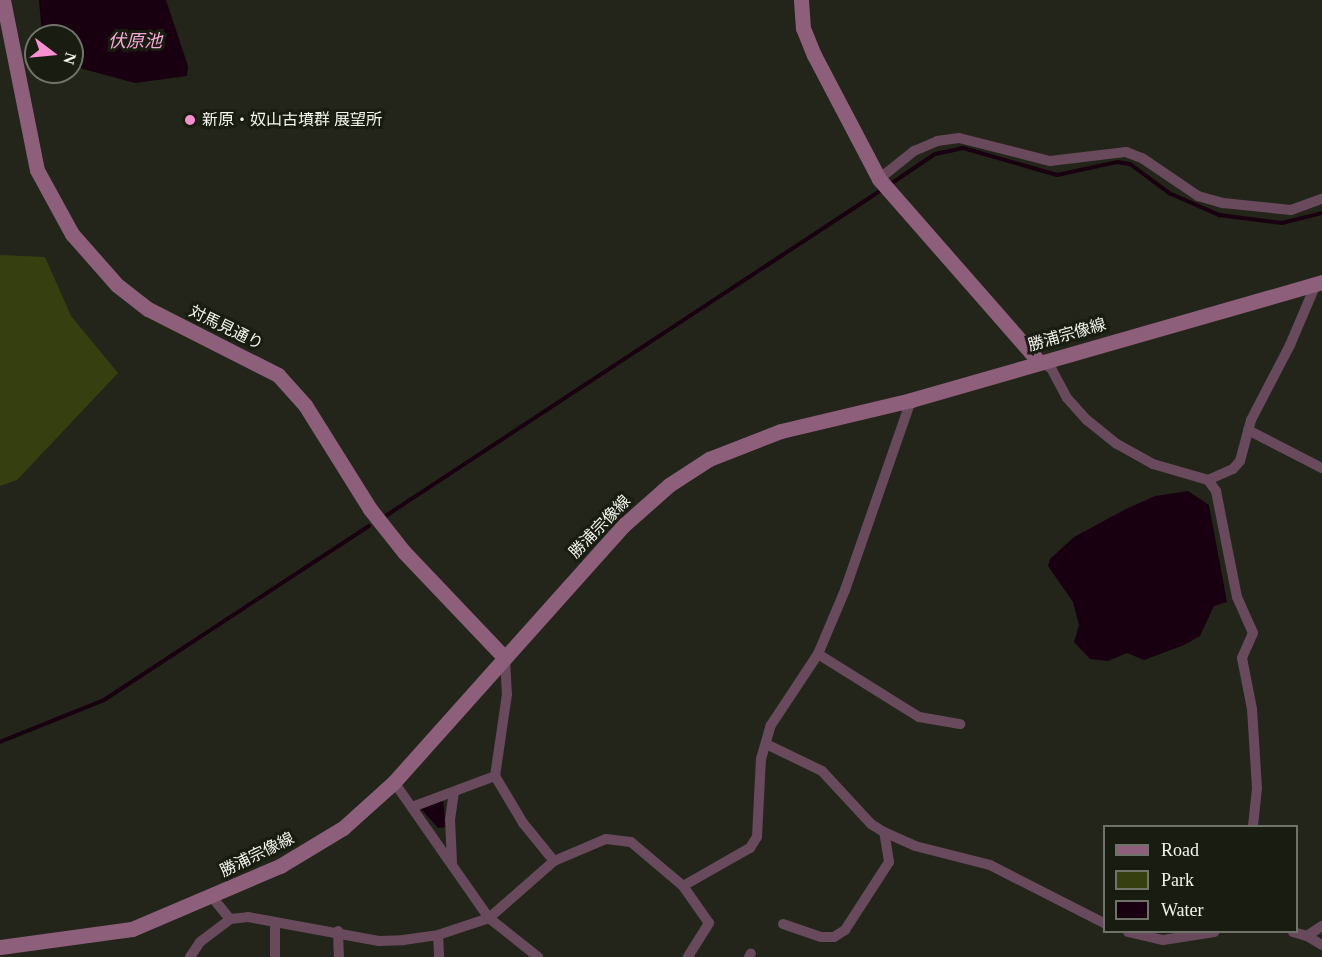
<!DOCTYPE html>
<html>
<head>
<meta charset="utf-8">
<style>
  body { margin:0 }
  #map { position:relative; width:1322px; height:957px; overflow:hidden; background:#23251a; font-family:"Times New Roman","Noto Sans JP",serif }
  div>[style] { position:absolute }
  .green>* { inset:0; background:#363f10 }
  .water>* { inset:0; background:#190010 }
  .stream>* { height:4px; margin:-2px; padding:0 2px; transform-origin:2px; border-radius:2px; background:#190010 }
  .street>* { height:10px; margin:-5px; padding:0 5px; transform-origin:5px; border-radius:5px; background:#684a5c }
  .secondary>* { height:15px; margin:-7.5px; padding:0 7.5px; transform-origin:7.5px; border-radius:7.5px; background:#8e5f7b }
  .dots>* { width:16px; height:16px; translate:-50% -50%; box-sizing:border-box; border:3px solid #191c11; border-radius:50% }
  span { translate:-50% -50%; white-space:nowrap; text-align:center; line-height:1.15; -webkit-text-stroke:6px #191c11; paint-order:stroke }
  .poi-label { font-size:16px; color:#f3f5ed }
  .left { translate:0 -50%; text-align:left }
  .street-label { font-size:16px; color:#f3f5ed }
  .water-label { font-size:18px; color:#f8a9d9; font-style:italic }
  .legend { position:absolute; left:1103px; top:825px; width:195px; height:108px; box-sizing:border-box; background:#191c11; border:2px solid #707369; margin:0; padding:8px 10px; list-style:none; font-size:18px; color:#f3f5ed }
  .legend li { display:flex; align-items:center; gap:12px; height:30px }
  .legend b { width:30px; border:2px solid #707369 }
  .north { position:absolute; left:24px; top:24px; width:60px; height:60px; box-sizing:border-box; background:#191c11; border:2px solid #707369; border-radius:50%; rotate:106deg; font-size:16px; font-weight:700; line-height:24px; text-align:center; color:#f3f5ed }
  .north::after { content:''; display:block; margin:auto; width:21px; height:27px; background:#f690d0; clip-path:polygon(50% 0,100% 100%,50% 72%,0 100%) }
</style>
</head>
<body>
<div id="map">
  <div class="green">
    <div style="clip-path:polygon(0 255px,45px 257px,71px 316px,118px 373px,17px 480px,0 486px)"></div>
  </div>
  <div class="water">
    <div style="clip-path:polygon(39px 0,166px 0,188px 66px,187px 76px,135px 83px,72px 66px,72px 36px,42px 36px)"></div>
    <div style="clip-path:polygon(1188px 491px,1209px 505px,1227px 602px,1214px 606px,1200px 636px,1184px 645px,1144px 660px,1127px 653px,1108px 661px,1090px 659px,1074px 642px,1079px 625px,1073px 602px,1048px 566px,1050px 559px,1074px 537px,1124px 510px,1155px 496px)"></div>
    <div style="clip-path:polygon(443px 800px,446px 827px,438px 828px,421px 809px)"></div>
  </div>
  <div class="stream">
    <div style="left:889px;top:185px;width:55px;rotate:-34deg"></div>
    <div style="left:935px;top:154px;width:29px;rotate:-12deg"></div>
    <div style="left:963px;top:148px;width:98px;rotate:16deg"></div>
    <div style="left:1057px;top:175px;width:61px;rotate:-12.2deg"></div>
    <div style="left:1117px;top:162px;width:13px;rotate:9deg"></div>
    <div style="left:1130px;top:164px;width:49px;rotate:36.6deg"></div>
    <div style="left:1169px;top:193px;width:55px;rotate:23.7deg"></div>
    <div style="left:1219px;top:215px;width:64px;rotate:7.2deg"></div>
    <div style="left:1282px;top:223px;width:41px;rotate:-14deg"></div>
    <div style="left:387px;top:515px;width:594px;rotate:-33.32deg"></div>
    <div style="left:0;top:742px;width:112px;rotate:-22deg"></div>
    <div style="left:104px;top:700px;width:317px;rotate:-33.3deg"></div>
  </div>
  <div class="street">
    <div style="left:879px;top:179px;width:45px;rotate:-38.7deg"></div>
    <div style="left:914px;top:151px;width:25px;rotate:-23deg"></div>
    <div style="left:937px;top:141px;width:22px;rotate:-8deg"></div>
    <div style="left:959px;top:138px;width:94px;rotate:14.2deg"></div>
    <div style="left:1050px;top:161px;width:77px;rotate:-6.8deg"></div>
    <div style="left:1126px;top:152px;width:17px;rotate:21deg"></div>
    <div style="left:1142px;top:158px;width:68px;rotate:34.2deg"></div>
    <div style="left:1198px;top:196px;width:26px;rotate:16deg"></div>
    <div style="left:1223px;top:203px;width:68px;rotate:5.9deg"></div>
    <div style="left:1291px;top:210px;width:33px;rotate:-20deg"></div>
    <div style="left:1040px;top:362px;width:13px;rotate:29deg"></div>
    <div style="left:1051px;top:368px;width:34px;rotate:62deg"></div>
    <div style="left:1067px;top:398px;width:30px;rotate:48deg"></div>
    <div style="left:1087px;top:420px;width:38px;rotate:39deg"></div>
    <div style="left:1117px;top:444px;width:41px;rotate:29.1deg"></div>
    <div style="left:1153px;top:464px;width:57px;rotate:16.2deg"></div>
    <div style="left:1208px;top:480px;width:14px;rotate:54deg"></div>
    <div style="left:1216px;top:491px;width:108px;rotate:78.8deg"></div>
    <div style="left:1237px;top:597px;width:39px;rotate:66deg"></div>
    <div style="left:1253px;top:633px;width:27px;rotate:114deg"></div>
    <div style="left:1242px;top:658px;width:52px;rotate:78.9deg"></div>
    <div style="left:1252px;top:709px;width:79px;rotate:86.4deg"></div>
    <div style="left:1257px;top:788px;width:38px;rotate:96deg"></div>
    <div style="left:1248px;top:430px;width:83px;rotate:27.2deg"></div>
    <div style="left:1208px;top:480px;width:27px;rotate:-24deg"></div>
    <div style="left:1233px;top:469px;width:11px;rotate:-49deg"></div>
    <div style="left:1240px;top:461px;width:42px;rotate:-75deg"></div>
    <div style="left:1251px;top:420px;width:85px;rotate:-62.5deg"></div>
    <div style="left:1290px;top:345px;width:66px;rotate:-66.9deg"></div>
    <div style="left:818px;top:654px;width:119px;rotate:32deg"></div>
    <div style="left:919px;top:717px;width:42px;rotate:9.7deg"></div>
    <div style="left:505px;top:658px;width:36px;rotate:87deg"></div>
    <div style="left:507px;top:694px;width:83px;rotate:98.3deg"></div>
    <div style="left:495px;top:776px;width:55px;rotate:59.2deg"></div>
    <div style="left:523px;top:823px;width:49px;rotate:50.8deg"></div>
    <div style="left:766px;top:744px;width:62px;rotate:25.7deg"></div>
    <div style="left:822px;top:771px;width:72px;rotate:47.2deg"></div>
    <div style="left:871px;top:824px;width:15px;rotate:32deg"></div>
    <div style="left:884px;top:832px;width:34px;rotate:24deg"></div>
    <div style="left:915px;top:846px;width:77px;rotate:14.2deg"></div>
    <div style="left:990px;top:865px;width:128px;rotate:27deg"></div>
    <div style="left:394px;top:782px;width:166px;rotate:55.1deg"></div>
    <div style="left:489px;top:918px;width:63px;rotate:38.5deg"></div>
    <div style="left:412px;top:807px;width:89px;rotate:-20.5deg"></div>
    <div style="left:452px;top:862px;width:42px;rotate:-92.7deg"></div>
    <div style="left:450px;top:820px;width:28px;rotate:-82deg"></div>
    <div style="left:683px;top:886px;width:45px;rotate:54.9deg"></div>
    <div style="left:709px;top:923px;width:40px;rotate:122deg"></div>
    <div style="left:212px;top:897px;width:28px;rotate:51deg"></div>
    <div style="left:230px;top:919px;width:18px;rotate:-6deg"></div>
    <div style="left:248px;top:917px;width:133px;rotate:10.4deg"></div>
    <div style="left:379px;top:941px;width:24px;rotate:-2deg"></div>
    <div style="left:403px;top:940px;width:35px;rotate:-8deg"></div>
    <div style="left:438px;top:935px;width:54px;rotate:-18.4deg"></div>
    <div style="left:489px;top:918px;width:86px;rotate:-41.2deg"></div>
    <div style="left:554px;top:861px;width:56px;rotate:-22.9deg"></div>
    <div style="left:606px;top:839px;width:25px;rotate:7deg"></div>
    <div style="left:631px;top:842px;width:68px;rotate:40.2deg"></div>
    <div style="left:683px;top:886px;width:77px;rotate:-29.6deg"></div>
    <div style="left:750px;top:848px;width:13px;rotate:-58deg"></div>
    <div style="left:757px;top:837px;width:78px;rotate:-87.1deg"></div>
    <div style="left:761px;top:759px;width:35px;rotate:-74deg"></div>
    <div style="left:771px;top:725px;width:85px;rotate:-56.5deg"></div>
    <div style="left:818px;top:654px;width:69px;rotate:-67.1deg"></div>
    <div style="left:845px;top:590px;width:201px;rotate:-70.8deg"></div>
    <div style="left:783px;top:924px;width:40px;rotate:18.9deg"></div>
    <div style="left:821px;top:937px;width:13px"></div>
    <div style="left:834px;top:937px;width:13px;rotate:-32deg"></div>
    <div style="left:845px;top:930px;width:81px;rotate:-57.1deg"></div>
    <div style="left:889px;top:862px;width:30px;rotate:-99deg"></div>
    <div style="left:338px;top:931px;width:26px;rotate:88deg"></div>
    <div style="left:1128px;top:932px;width:36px;rotate:13deg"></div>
    <div style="left:1163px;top:940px;width:52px;rotate:-8.9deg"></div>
    <div style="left:1293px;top:932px;width:15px;rotate:16deg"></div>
    <div style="left:1307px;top:936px;width:18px;rotate:-34deg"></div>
    <div style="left:438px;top:935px;width:22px;rotate:87deg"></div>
    <div style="left:1307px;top:936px;width:17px;rotate:31deg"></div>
    <div style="left:190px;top:957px;width:18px;rotate:-56deg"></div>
    <div style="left:200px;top:942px;width:38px;rotate:-37deg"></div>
    <div style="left:275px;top:957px;width:35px;rotate:-90deg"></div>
    <div style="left:749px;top:957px;width:4px;rotate:-63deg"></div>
  </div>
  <div class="secondary">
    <div style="left:3px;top:0;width:173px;rotate:78.7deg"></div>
    <div style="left:37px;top:170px;width:73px;rotate:61.3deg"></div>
    <div style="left:72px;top:234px;width:68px;rotate:48.6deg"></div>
    <div style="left:117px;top:285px;width:39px;rotate:38deg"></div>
    <div style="left:148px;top:309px;width:146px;rotate:26.9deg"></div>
    <div style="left:278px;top:375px;width:40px;rotate:48deg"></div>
    <div style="left:305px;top:405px;width:123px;rotate:58deg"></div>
    <div style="left:370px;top:509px;width:55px;rotate:51.7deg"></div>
    <div style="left:404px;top:552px;width:146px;rotate:46.4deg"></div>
    <div style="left:801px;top:0;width:28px;rotate:86deg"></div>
    <div style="left:803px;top:28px;width:29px;rotate:68deg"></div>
    <div style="left:814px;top:55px;width:140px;rotate:62.3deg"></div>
    <div style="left:879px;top:179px;width:243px;rotate:48.8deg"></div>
    <div style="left:0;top:947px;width:133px;rotate:-7.8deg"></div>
    <div style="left:132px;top:929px;width:161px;rotate:-23.1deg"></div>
    <div style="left:280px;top:866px;width:74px;rotate:-31.1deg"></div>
    <div style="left:343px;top:828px;width:69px;rotate:-42deg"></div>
    <div style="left:394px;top:782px;width:345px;rotate:-48.2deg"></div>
    <div style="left:624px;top:525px;width:60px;rotate:-41.6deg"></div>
    <div style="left:669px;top:485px;width:48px;rotate:-33deg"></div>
    <div style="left:709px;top:459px;width:77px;rotate:-21.3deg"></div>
    <div style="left:781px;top:431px;width:134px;rotate:-13.4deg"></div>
    <div style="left:911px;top:400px;width:428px;rotate:-16deg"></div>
  </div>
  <div class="dots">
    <div style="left:190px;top:120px;background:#f690d0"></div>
  </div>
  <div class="poi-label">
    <span class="left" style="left:202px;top:120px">新原・奴山古墳群 展望所</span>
  </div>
  <div class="street-label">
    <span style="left:226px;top:328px;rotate:26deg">対馬見通り</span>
    <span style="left:1067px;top:335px;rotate:-16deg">勝浦宗像線</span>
    <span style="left:600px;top:527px;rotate:-46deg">勝浦宗像線</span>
    <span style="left:257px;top:855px;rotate:-26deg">勝浦宗像線</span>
  </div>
  <div class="water-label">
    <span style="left:135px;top:41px">伏原池</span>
  </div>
  <ul class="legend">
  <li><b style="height:8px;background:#8e5f7b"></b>Road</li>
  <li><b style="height:16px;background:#363f10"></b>Park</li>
  <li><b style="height:16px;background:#190010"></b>Water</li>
  </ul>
  <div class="north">N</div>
</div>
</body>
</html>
